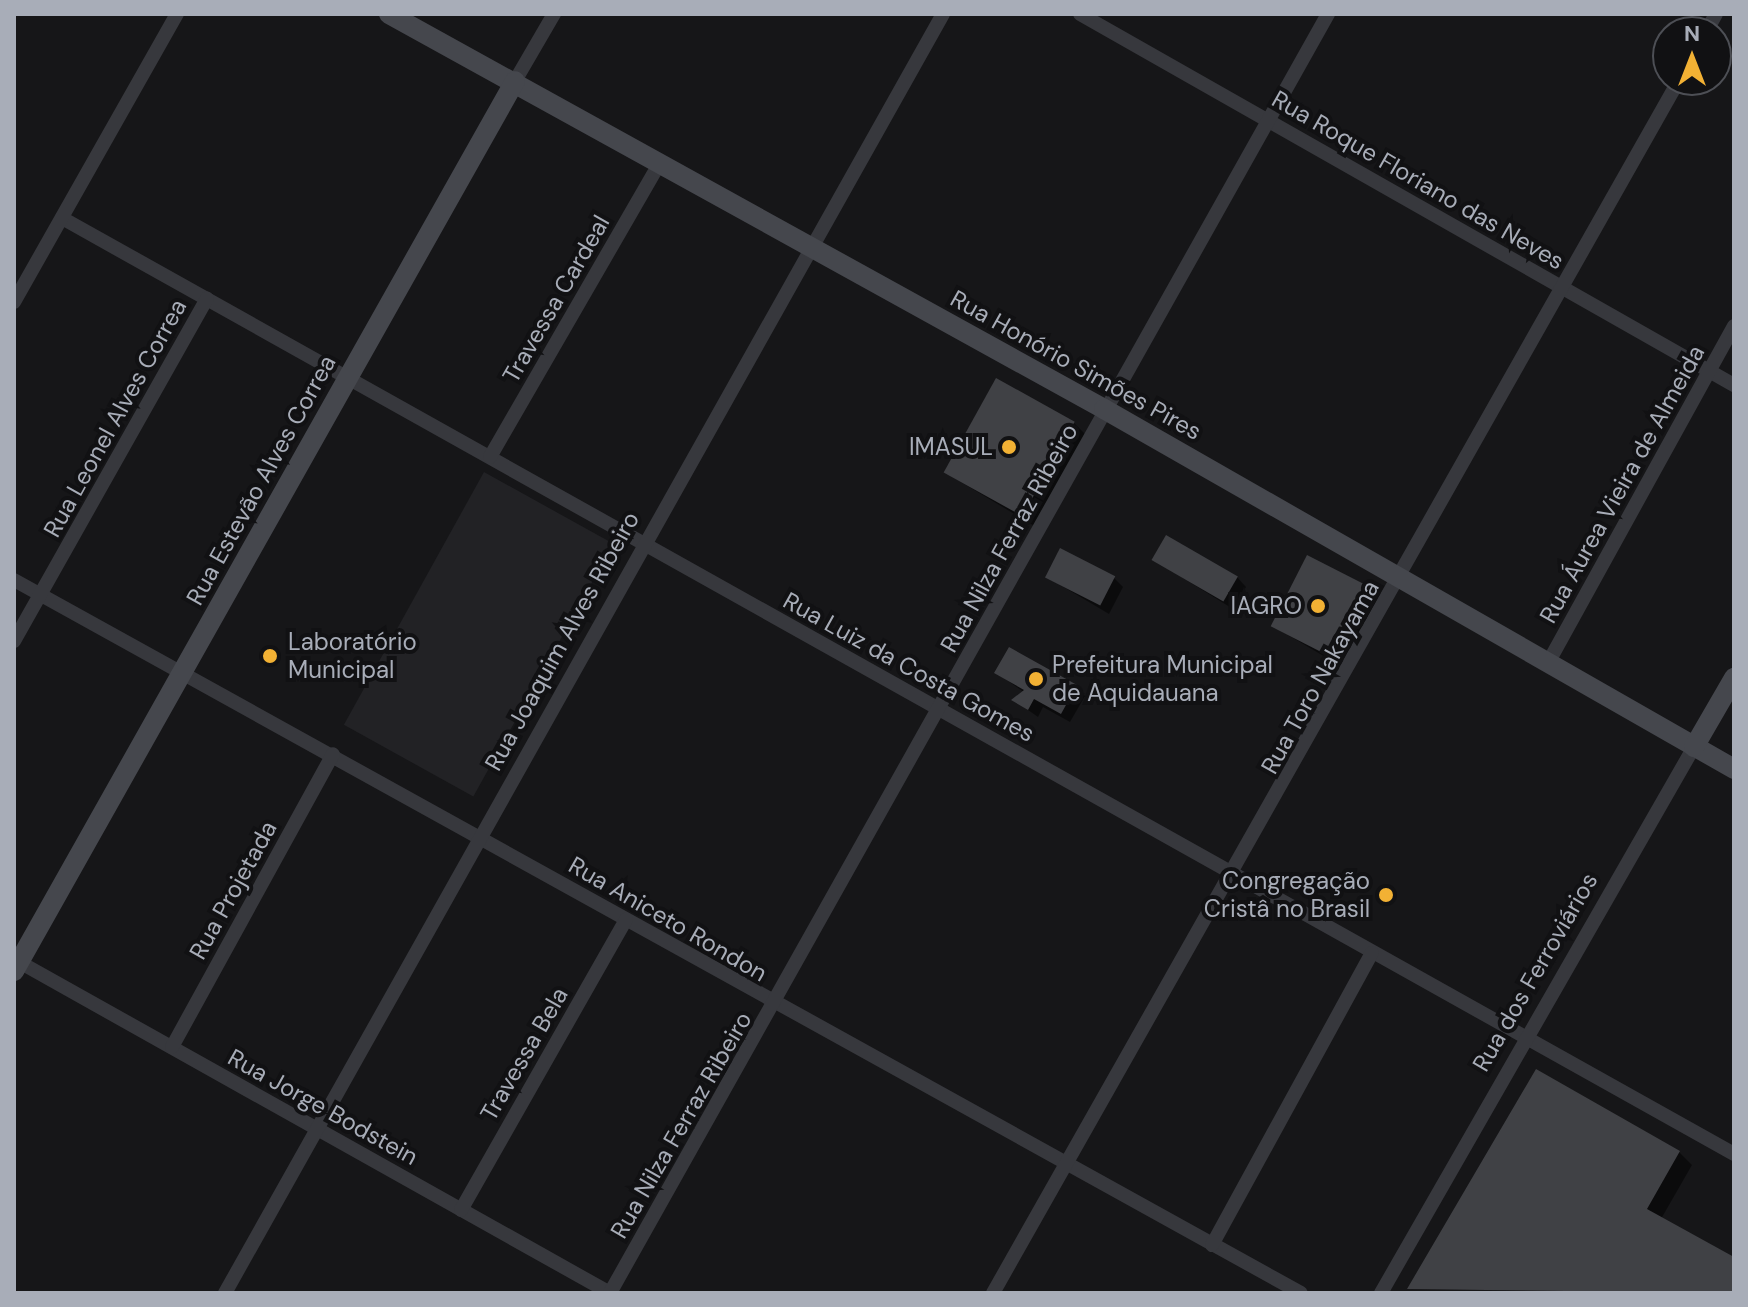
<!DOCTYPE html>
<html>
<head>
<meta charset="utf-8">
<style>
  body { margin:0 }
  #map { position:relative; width:1748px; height:1307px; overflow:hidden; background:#161618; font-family:"DM Sans",sans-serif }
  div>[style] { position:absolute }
  .built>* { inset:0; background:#222225; transform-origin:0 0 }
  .shadow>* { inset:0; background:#0007 }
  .building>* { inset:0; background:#404145; transform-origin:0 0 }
  .street>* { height:14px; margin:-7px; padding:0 7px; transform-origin:7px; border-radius:7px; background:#37383d }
  .secondary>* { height:20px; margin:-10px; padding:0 10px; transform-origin:10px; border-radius:10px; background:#45474d }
  .dots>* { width:22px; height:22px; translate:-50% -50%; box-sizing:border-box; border:4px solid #111113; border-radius:50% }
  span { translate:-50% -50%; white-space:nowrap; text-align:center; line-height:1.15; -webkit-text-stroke:8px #111113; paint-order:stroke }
  .street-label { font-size:24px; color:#a8adb8 }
  .poi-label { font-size:24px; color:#a8adb8 }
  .right { translate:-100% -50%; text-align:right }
  .left { translate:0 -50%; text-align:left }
  .frame { position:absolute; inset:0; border:16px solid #a8adb8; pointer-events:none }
  .north { position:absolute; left:1652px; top:16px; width:80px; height:80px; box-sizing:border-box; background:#111113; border:2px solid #4d4f55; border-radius:50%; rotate:0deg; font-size:22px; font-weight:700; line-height:32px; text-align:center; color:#a8adb8 }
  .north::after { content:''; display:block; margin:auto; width:28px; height:36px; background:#f2b134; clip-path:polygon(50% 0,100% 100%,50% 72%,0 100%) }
</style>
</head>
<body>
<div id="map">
  <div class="built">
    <div style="left:484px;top:472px;width:148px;height:289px;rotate:29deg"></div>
  </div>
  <div class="shadow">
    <div style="clip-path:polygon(1073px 422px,1086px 435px,1036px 527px,946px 473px)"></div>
    <div style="clip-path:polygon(1154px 560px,1237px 577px,1246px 587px,1233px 609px)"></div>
    <div style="clip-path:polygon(1047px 577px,1114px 578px,1123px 587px,1109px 614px)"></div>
    <div style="clip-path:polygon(1364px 587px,1377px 599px,1342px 667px,1273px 626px)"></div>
    <div style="clip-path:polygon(997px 673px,1076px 687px,1085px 696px,1070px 722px,1043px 707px,1038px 717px,1014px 700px,1025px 693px)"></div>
    <div style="clip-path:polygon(1679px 1152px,1692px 1165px,1661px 1219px,1734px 1260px,1734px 1293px,1410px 1289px)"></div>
  </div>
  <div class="building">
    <div style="left:996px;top:378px;width:90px;height:108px;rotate:29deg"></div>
    <div style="left:1166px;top:535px;width:83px;height:29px;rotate:30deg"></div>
    <div style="left:1060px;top:548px;width:62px;height:33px;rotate:27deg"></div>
    <div style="left:1307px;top:555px;width:66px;height:80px;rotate:27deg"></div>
    <div style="clip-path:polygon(1009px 647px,1077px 685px,1061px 714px,1034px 699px,1028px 710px,1011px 700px,1024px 690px,994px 673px)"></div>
    <div style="clip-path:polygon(1536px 1069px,1680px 1151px,1647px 1209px,1734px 1257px,1734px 1293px,1407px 1289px)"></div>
  </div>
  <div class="street">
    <div style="left:1080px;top:14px;width:752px;rotate:29.57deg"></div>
    <div style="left:1706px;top:32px;width:21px;rotate:-61deg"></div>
    <div style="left:515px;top:81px;width:78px;rotate:-59.8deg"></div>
    <div style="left:62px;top:218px;width:1916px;rotate:29.24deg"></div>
    <div style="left:14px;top:302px;width:331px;rotate:-60.5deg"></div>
    <div style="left:490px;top:457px;width:340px;rotate:-60deg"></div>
    <div style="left:14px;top:580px;width:1471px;rotate:28.99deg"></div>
    <div style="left:14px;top:641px;width:393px;rotate:-60.6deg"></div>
    <div style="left:1548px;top:663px;width:385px;rotate:-61.1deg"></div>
    <div style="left:14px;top:959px;width:683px;rotate:29.27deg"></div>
    <div style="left:172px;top:1047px;width:334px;rotate:-61.2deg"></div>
    <div style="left:461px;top:1210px;width:334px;rotate:-60.4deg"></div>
    <div style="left:1212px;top:1245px;width:333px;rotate:-61.3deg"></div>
    <div style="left:225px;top:1293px;width:1467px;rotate:-60.69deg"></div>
    <div style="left:610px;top:1293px;width:1467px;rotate:-60.69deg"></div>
    <div style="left:993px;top:1293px;width:1394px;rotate:-60.51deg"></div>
    <div style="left:1381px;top:1293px;width:629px;rotate:-60.18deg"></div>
  </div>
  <div class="secondary">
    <div style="left:389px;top:14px;width:817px;rotate:28.92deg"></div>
    <div style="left:1104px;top:409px;width:726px;rotate:29.74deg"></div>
    <div style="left:1694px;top:747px;width:80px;rotate:-59.9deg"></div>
    <div style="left:14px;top:971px;width:1021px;rotate:-60.62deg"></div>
  </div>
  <div class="dots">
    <div style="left:1009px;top:447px;background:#f2b134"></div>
    <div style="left:1318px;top:606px;background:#f2b134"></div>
    <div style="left:270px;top:656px;background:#f2b134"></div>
    <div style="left:1036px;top:679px;background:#f2b134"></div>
    <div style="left:1386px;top:895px;background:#f2b134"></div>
  </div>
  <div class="street-label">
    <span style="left:1418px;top:180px;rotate:30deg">Rua Roque Floriano das Neves</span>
    <span style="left:556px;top:299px;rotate:-60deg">Travessa Cardeal</span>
    <span style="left:1076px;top:365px;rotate:29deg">Rua Honório Simões Pires</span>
    <span style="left:115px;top:418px;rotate:-61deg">Rua Leonel Alves Correa</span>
    <span style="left:261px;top:480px;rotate:-61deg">Rua Estevão Alves Correa</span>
    <span style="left:1622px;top:484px;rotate:-61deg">Rua Áurea Vieira de Almeida</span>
    <span style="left:1009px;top:538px;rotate:-61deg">Rua Nilza Ferraz Ribeiro</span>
    <span style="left:562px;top:641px;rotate:-61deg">Rua Joaquim Alves Ribeiro</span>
    <span style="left:909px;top:667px;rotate:29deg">Rua Luiz da Costa Gomes</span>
    <span style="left:1320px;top:677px;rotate:-61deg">Rua Toro Nakayama</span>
    <span style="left:233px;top:890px;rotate:-61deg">Rua Projetada</span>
    <span style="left:668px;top:919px;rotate:30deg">Rua Aniceto Rondon</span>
    <span style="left:1535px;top:972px;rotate:-60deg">Rua dos Ferroviários</span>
    <span style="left:524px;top:1054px;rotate:-60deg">Travessa Bela</span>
    <span style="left:323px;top:1107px;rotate:29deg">Rua Jorge Bodstein</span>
    <span style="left:681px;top:1125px;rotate:-60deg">Rua Nilza Ferraz Ribeiro</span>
  </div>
  <div class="poi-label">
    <span class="right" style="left:993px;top:447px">IMASUL</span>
    <span class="right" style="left:1302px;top:606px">IAGRO</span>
    <span class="left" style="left:288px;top:656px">Laboratório<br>Municipal</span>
    <span class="left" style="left:1052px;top:679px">Prefeitura Municipal<br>de Aquidauana</span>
    <span class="right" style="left:1370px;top:895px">Congregação<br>Cristâ no Brasil</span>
  </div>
  <div class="frame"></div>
  <div class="north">N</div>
</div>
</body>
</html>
